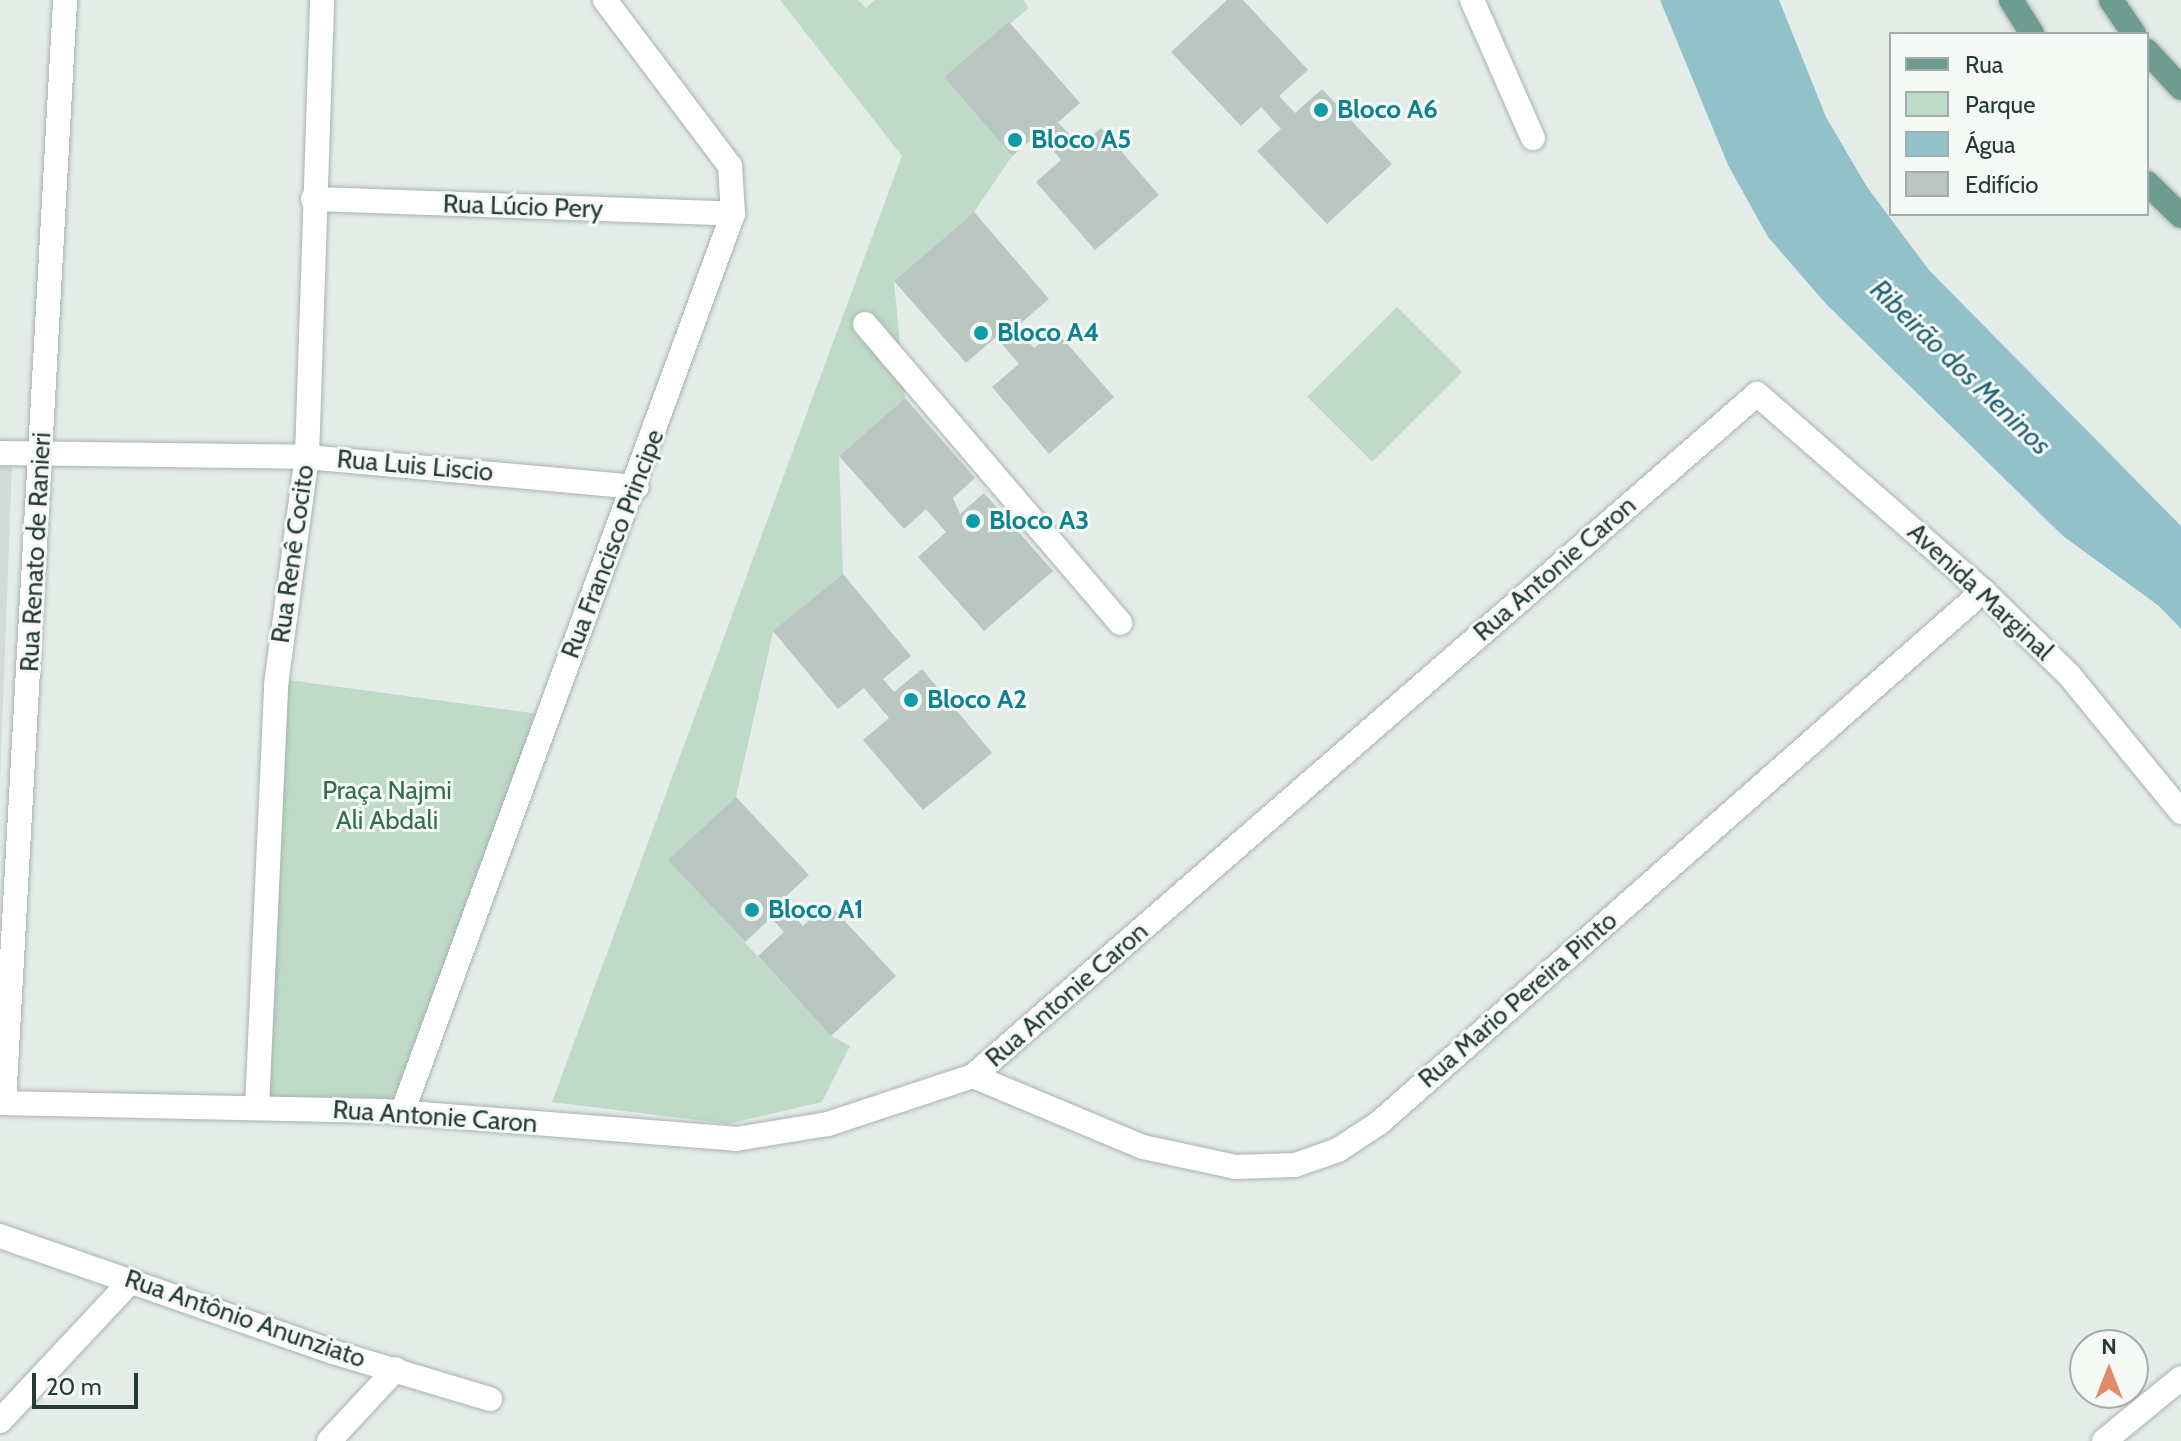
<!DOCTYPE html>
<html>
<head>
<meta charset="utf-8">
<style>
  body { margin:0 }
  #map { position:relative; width:2181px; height:1441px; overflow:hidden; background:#e4ece8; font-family:Cabin,sans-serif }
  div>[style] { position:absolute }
  .built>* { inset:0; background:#d2dbd7 }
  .green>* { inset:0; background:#bfdac7; transform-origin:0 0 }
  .water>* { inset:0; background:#92c1ca }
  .building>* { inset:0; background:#b9c6c1 }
  .roads { filter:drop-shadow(0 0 2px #a7b3af) drop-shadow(0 0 2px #a7b3af) }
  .street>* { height:24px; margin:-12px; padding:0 12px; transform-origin:12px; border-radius:12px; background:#fff }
  .primary>* { height:24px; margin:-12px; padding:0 12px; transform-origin:12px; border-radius:12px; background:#6e9c91 }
  .dots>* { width:22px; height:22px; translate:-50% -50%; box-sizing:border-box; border:4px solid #f4f9f6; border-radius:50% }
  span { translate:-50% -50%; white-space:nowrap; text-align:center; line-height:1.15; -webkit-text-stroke:6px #f4f9f6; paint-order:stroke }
  .culture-label { font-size:26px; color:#0d838f; font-weight:700 }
  .left { translate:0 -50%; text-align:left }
  .street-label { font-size:26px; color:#253b36 }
  .park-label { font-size:26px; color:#346d4b }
  .water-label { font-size:28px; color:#266370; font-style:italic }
  .legend { position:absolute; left:1889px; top:32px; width:260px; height:184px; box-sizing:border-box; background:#f4f9f6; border:2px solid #a1ada9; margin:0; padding:10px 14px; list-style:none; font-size:24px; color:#253b36 }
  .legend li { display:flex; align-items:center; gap:16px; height:40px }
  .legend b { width:40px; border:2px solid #a1ada9 }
  .north { position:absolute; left:2069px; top:1329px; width:80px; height:80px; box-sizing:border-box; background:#f4f9f6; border:2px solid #a1ada9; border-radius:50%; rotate:0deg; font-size:22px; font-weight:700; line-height:32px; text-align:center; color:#253b36 }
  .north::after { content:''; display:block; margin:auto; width:28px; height:36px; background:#e28b6c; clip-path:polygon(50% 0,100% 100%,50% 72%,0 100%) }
  .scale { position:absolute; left:32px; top:1373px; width:106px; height:36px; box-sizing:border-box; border:4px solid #253b36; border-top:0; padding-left:10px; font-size:24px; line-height:28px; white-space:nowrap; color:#253b36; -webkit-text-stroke:6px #f4f9f6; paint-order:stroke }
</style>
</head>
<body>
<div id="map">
  <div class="built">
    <div style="clip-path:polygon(0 466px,12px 466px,0 780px)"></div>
  </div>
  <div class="green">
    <div style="clip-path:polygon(780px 0,858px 0,866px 8px,875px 0,1023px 0,1029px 8px,944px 77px,1012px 156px,974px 212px,894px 281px,905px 398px,839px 456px,843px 574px,773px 632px,736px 797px,669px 860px,831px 1036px,850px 1046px,822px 1102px,728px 1124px,552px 1102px,902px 156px)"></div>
    <div style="left:1397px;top:307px;width:92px;height:127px;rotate:45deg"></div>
    <div style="clip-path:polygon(281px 679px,539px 714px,391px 1108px,268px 1102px)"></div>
  </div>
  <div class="water">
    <div style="clip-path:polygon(1660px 0,1779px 0,1826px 117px,1867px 187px,1929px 270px,2181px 526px,2181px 629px,2159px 606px,2063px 536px,1827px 305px,1768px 237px,1728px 165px)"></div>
  </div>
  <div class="building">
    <div style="clip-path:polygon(1227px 0,1243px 0,1308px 70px,1279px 96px,1295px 113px,1322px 89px,1392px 164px,1327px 224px,1257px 151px,1281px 129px,1261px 107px,1241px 126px,1171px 52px)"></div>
    <div style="clip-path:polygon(1009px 22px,1080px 103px,1058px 122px,1080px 146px,1101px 128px,1159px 195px,1095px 250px,1036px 182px,1061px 160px,1039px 133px,1012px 156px,944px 77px)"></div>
    <div style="clip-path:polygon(974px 212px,1049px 299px,1016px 327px,1034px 348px,1055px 330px,1114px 397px,1049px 454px,992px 387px,1019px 364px,996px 337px,966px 363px,894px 281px)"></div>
    <div style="clip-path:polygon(905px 398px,975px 478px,953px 498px,960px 514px,984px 493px,1053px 571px,984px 631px,918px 557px,946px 532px,926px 509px,904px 529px,839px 456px)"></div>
    <div style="clip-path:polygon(843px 574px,911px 656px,883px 679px,894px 692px,922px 669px,992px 753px,923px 810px,863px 740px,889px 718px,864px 688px,838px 709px,773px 631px)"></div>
    <div style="clip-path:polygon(736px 797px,809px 875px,781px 901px,803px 926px,828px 903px,896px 976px,831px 1036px,758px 956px,784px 932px,771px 918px,745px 942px,668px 860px)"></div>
  </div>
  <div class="roads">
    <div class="street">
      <div style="left:1472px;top:0;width:151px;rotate:66.2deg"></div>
      <div style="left:313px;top:199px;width:420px;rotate:2deg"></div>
      <div style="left:865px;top:324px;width:393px;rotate:49.5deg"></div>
      <div style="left:0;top:453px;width:307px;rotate:0.7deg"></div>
      <div style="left:307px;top:457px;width:331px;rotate:5.2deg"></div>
      <div style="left:973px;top:1076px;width:184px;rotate:22.7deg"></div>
      <div style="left:1143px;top:1147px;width:95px;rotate:12.1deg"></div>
      <div style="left:1236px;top:1167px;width:59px;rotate:-1.9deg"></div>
      <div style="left:1295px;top:1165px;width:46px;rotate:-19.2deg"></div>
      <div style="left:1338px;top:1150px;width:49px;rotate:-33.4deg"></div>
      <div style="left:1379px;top:1123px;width:805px;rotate:-41.37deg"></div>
      <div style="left:0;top:1103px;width:383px;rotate:1.2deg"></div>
      <div style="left:383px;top:1111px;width:354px;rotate:4.5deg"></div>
      <div style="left:736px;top:1139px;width:93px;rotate:-9.3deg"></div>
      <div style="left:828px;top:1124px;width:153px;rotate:-18.3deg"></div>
      <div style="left:973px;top:1076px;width:1039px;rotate:-41.02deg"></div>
      <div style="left:1757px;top:394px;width:300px;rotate:41.1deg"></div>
      <div style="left:1983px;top:591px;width:120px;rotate:44.3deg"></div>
      <div style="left:2069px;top:675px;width:177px;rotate:50.7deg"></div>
      <div style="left:4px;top:1103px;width:1105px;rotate:-86.83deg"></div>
      <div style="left:257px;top:1108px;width:423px;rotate:-87.4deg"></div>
      <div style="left:276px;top:685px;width:230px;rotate:-82.3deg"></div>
      <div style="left:307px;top:457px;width:457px;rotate:-88.1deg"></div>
      <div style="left:402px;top:1113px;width:958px;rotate:-69.79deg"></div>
      <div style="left:733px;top:214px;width:48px;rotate:-93.6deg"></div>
      <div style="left:730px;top:166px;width:208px;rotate:-127deg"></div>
      <div style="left:0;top:1236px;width:353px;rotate:19.2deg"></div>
      <div style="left:333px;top:1352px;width:164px;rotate:16.7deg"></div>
      <div style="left:0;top:1421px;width:192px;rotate:-46.9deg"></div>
      <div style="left:329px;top:1441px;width:98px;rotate:-47.1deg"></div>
      <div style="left:2104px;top:1441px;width:99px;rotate:-39.3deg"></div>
    </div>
    <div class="primary">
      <div style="left:2011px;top:0;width:40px;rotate:58deg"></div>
      <div style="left:2111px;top:0;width:41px;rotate:55.9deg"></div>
      <div style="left:2147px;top:51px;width:50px;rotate:47.4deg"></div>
      <div style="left:2147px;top:183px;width:47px;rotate:44.1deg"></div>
    </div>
  </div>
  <div class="dots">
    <div style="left:1321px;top:110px;background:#0f9aa8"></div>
    <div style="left:1015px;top:140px;background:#0f9aa8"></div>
    <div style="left:981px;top:333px;background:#0f9aa8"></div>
    <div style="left:973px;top:521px;background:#0f9aa8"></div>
    <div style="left:911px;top:700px;background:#0f9aa8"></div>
    <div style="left:752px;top:910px;background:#0f9aa8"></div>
  </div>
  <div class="culture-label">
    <span class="left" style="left:1337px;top:110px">Bloco A6</span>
    <span class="left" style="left:1031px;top:140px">Bloco A5</span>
    <span class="left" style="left:997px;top:333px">Bloco A4</span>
    <span class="left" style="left:989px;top:521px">Bloco A3</span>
    <span class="left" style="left:927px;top:700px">Bloco A2</span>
    <span class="left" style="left:768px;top:910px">Bloco A1</span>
  </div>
  <div class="street-label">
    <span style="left:523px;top:207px;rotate:2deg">Rua Lúcio Pery</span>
    <span style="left:415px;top:466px;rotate:5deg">Rua Luis Liscio</span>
    <span style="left:613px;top:544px;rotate:-69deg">Rua Francisco Principe</span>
    <span style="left:36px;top:552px;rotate:-87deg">Rua Renato de Ranieri</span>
    <span style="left:293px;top:554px;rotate:-82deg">Rua Renê Cocito</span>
    <span style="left:1555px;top:569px;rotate:-41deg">Rua Antonie Caron</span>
    <span style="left:1980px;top:592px;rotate:43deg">Avenida Marginal</span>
    <span style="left:1067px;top:995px;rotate:-41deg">Rua Antonie Caron</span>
    <span style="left:1518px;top:1000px;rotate:-41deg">Rua Mario Pereira Pinto</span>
    <span style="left:435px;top:1117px;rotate:4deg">Rua Antonie Caron</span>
    <span style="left:245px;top:1319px;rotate:19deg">Rua Antônio Anunziato</span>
  </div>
  <div class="park-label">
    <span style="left:387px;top:806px">Praça Najmi<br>Ali Abdali</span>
  </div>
  <div class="water-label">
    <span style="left:1961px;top:367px;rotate:44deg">Ribeirão dos Meninos</span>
  </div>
  <ul class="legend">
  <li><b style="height:10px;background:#6e9c91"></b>Rua</li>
  <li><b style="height:22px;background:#bfdac7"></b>Parque</li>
  <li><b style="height:22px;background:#92c1ca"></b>Água</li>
  <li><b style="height:22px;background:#b9c6c1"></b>Edifício</li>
  </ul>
  <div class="north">N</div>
  <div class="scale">20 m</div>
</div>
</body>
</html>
